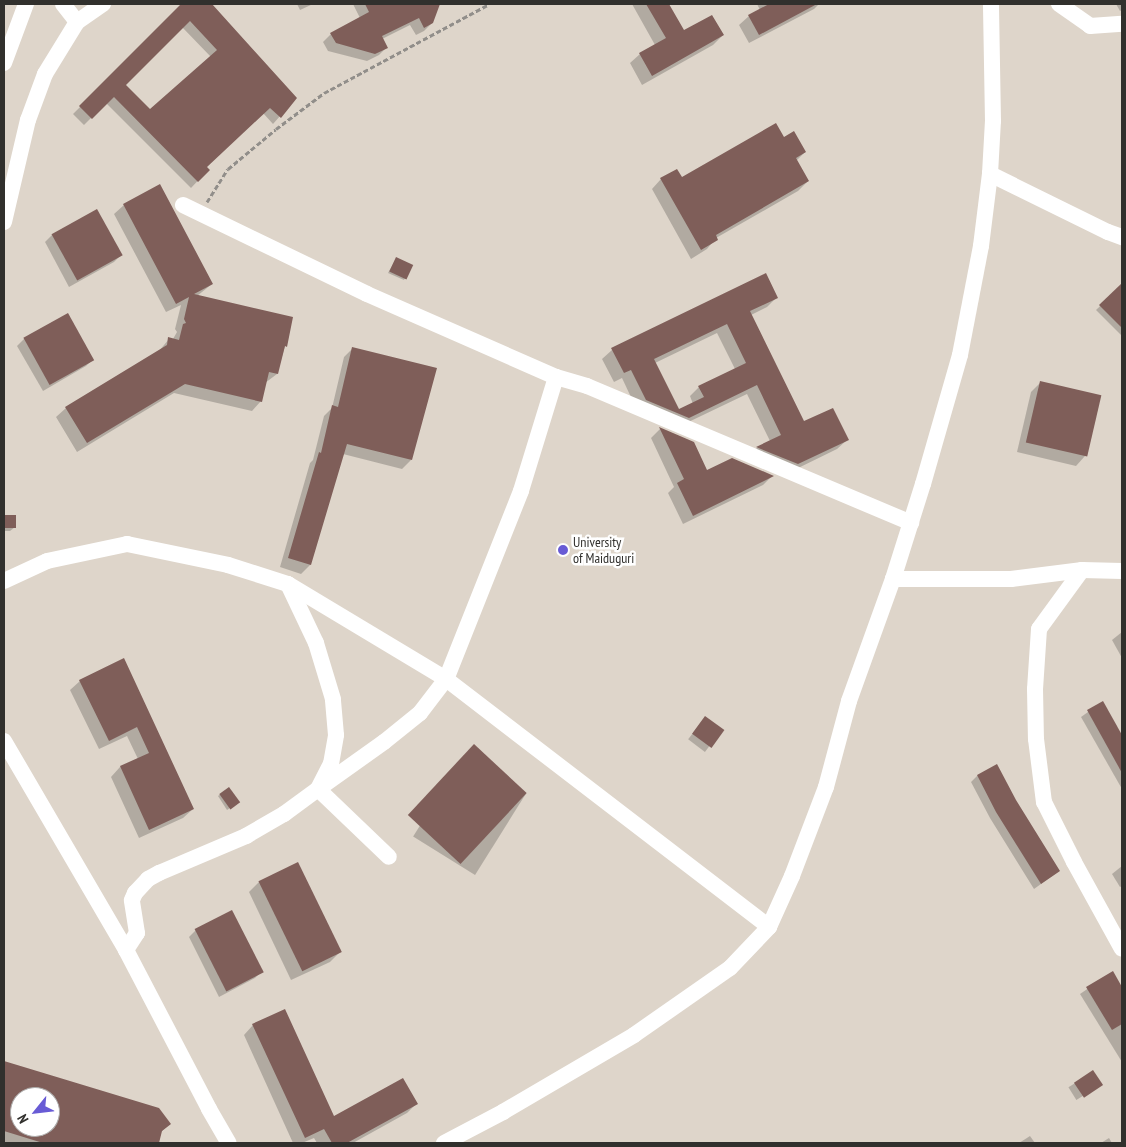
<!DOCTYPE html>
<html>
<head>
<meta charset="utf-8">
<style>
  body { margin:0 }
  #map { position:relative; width:1126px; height:1147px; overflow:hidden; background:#e5e0db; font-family:"PT Sans Narrow",sans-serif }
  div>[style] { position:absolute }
  .built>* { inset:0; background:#ded5ca }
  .shadow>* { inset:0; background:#0003; transform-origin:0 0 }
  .building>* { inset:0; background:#7f5e59; transform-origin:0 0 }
  .path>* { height:3px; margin-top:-1.5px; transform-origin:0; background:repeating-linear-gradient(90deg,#918e8a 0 5px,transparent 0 7.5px) }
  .street>* { height:16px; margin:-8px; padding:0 8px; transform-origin:8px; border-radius:8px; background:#fff }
  .dots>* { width:14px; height:14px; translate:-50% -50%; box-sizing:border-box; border:2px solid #fff; border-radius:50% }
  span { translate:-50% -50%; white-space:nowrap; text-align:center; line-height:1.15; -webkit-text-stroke:5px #fff; paint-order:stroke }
  .poi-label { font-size:14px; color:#31302d }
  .left { translate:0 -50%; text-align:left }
  .frame { position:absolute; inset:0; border:5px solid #31302d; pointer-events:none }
  .north { position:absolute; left:10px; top:1087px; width:50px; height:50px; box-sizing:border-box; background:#fff; border:1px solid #adacab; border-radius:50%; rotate:241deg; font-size:14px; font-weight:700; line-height:20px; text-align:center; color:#31302d }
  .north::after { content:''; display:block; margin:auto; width:18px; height:22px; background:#685bd5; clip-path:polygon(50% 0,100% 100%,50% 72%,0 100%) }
</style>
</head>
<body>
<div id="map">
  <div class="built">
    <div style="clip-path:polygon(evenodd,4px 4px,1122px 4px,1122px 1143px,4px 1143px,4px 4px,20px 1097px,50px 1097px,50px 1127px,20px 1127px,20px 1097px)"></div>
  </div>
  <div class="shadow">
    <div style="clip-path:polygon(evenodd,184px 4px,211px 4px,296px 98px,273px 124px,263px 113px,206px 167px,208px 170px,191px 188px,106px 103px,84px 125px,73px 114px,184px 4px,182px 27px,211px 57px,150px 111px,124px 85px,182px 27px)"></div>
    <div style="clip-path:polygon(297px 4px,313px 4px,300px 10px)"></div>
    <div style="clip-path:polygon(353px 4px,439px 4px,432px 23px,424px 31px,416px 35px,410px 25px,382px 39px,387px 47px,379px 55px,367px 61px,328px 51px,323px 42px,331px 34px,360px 18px)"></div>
    <div style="clip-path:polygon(632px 4px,668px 4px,684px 32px,723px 35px,713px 45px,642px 85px,630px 63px,640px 54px,655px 45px)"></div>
    <div style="clip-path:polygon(757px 4px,819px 4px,814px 9px,749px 43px,739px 25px,749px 16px,760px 10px)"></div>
    <div style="clip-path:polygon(1116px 4px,1122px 4px,1122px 10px,1120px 11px)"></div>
    <div style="clip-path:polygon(783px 139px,805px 152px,796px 161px,808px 181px,798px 191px,716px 238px,707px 249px,691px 259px,652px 189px,661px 179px,682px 179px)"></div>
    <div style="clip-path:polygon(124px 205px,212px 284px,197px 296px,285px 346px,277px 374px,265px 383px,261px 401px,252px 411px,174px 393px,77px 452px,56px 417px,66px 408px,159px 351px,169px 339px,173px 339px,177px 332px,175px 329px,181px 305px,166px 312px,114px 214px)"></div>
    <div style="clip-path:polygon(52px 235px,121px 255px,114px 262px,69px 287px,45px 242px)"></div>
    <div style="clip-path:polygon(396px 259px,405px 278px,404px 280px,388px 273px)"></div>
    <div style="clip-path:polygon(1117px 290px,1122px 295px,1122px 336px,1096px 310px)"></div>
    <div style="clip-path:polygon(evenodd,776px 298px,767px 307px,751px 315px,803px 423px,847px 440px,837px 449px,788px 473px,748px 457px,757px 448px,770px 441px,747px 394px,678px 427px,637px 410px,622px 378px,614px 382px,602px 359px,612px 350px,776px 298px,717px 333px,735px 369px,699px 387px,690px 396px,693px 404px,678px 411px,655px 363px,717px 333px)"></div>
    <div style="clip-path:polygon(67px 315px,93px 359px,86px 366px,43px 391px,17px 346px,24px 339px)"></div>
    <div style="clip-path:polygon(353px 348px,411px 460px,402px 469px,343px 454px,310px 565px,301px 574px,280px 567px,310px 463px,313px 460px,324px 416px,332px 408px,344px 357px)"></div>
    <div style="clip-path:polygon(1041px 382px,1085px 456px,1076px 466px,1017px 452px,1031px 392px)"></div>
    <div style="clip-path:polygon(660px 429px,693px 443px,707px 472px,772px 476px,763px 485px,683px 524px,668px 493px,674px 487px,651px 438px)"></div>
    <div style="clip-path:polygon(4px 516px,15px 516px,15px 527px,10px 531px,4px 531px)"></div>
    <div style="clip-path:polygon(1122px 632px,1122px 658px,1112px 640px)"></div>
    <div style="clip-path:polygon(124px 660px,193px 809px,183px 818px,139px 838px,111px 777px,120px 767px,138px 759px,127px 736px,99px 749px,70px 690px,80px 681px)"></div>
    <div style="clip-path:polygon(1102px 702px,1122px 737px,1122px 789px,1081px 717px)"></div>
    <div style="left:705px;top:717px;width:21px;height:28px;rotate:37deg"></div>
    <div style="left:464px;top:755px;width:73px;height:96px;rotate:32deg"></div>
    <div style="clip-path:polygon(997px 766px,1015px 801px,1059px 871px,1034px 889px,990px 818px,971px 782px,977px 776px)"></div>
    <div style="clip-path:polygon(229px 788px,236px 804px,227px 810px,218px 796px)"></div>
    <div style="clip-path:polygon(298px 864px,340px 952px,330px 962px,291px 980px,249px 892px,259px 882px)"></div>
    <div style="clip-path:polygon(1122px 866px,1122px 886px,1120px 887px,1112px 874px)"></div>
    <div style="clip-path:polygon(196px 930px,262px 971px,255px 978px,219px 997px,189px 937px)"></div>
    <div style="clip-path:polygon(1112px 972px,1122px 989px,1122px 1062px,1080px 994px)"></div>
    <div style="clip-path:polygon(253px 1025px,334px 1118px,416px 1104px,407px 1113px,353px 1143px,317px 1143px,314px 1138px,302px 1143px,293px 1143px,244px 1035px)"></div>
    <div style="clip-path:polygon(evenodd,4px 1062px,158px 1109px,169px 1124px,160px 1133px,158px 1143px,4px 1143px,4px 1062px,20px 1097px,50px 1097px,50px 1127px,20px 1127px,20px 1097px)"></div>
    <div style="left:1093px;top:1072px;width:15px;height:29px;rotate:58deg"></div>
    <div style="clip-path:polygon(1030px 1136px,1035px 1143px,1019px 1143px)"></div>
    <div style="clip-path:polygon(1109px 1138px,1112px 1143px,1101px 1143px)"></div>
  </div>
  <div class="building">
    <div style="clip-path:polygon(evenodd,181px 4px,212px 4px,297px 98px,281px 118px,270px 108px,207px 167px,210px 170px,198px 182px,114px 97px,92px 119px,79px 106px,181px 4px,190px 21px,217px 50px,150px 109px,126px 85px,190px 21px)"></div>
    <div style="clip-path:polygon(365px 4px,440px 4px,433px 23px,424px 28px,419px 18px,382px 36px,388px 48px,375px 54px,336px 43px,330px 33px,369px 12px)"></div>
    <div style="clip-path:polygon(646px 4px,669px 4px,684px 30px,712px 15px,724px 35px,652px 76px,639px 53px,666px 38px)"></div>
    <div style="clip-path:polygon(769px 4px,817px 4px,759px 35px,748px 15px)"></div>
    <div style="clip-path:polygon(776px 123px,784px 137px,794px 131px,806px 152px,796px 158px,809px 181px,716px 235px,718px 240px,701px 250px,660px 178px,677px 169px,682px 177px)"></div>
    <div style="clip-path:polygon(160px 184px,213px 284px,194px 294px,293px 317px,287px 347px,285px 346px,278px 374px,269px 372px,262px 402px,185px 384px,87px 443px,65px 407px,167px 345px,168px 337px,179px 340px,183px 324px,186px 323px,184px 319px,189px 297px,176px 304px,123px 204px)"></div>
    <div style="left:97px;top:209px;width:53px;height:52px;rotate:61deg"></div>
    <div style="left:396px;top:257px;width:19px;height:16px;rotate:25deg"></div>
    <div style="clip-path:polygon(evenodd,766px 273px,778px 298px,750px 311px,804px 421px,833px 408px,849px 440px,798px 464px,756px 447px,781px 435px,757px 385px,689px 418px,646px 400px,631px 370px,624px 373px,611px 348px,766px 273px,727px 324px,746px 363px,698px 386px,704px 397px,679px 409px,654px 359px,727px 324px)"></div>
    <div style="clip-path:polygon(1122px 283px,1122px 328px,1099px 305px)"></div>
    <div style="left:68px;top:313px;width:54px;height:51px;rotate:61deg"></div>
    <div style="clip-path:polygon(352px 347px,437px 368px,412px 460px,347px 444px,311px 565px,288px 558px,319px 452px,321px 453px,332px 405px,338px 407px)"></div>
    <div style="left:1040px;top:381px;width:63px;height:63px;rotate:13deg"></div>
    <div style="clip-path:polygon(659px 427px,694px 442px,707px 470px,732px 458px,774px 476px,693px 516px,677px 483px,684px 479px)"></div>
    <div style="left:4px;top:515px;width:12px;height:13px"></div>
    <div style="clip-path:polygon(124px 658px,194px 809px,149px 830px,120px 766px,149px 753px,137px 727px,109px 741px,79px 680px)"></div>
    <div style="clip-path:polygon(1103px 701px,1122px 735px,1122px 773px,1087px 710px)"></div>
    <div style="left:705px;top:716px;width:24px;height:22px;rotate:36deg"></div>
    <div style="left:474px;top:744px;width:72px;height:97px;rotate:43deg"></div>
    <div style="clip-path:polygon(997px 764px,1016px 800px,1060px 871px,1041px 884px,996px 812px,977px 775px)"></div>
    <div style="left:229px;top:787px;width:19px;height:12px;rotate:54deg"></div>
    <div style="left:298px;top:862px;width:100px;height:44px;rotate:64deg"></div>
    <div style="left:232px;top:910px;width:70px;height:42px;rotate:63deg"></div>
    <div style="clip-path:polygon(1113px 971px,1122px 987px,1122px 1024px,1112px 1030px,1086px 987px)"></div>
    <div style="clip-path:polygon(285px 1009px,334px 1116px,403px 1078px,418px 1104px,347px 1143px,332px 1143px,324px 1129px,305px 1138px,252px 1024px)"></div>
    <div style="clip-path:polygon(evenodd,4px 1061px,159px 1108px,171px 1124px,162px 1131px,159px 1143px,43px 1143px,4px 1131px,4px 1061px,20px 1097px,50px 1097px,50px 1127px,20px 1127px,20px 1097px)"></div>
    <div style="left:1093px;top:1070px;width:18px;height:23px;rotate:56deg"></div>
  </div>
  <div class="path">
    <div style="left:207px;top:202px;width:39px;rotate:-58deg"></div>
    <div style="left:228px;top:169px;width:62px;rotate:-39.8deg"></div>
    <div style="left:276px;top:129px;width:60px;rotate:-36.9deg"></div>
    <div style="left:324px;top:93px;width:187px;rotate:-28.3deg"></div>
  </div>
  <div class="street">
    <div style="left:63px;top:4px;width:23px;rotate:52deg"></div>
    <div style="left:1059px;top:4px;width:38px;rotate:35deg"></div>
    <div style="left:1090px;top:26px;width:32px;rotate:-4deg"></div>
    <div style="left:4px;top:63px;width:63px;rotate:-69.6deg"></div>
    <div style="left:990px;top:174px;width:131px;rotate:26.2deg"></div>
    <div style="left:1108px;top:232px;width:15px;rotate:20deg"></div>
    <div style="left:183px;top:205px;width:204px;rotate:25.8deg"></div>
    <div style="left:367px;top:294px;width:206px;rotate:23.7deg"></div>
    <div style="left:556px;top:377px;width:119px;rotate:107.1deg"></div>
    <div style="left:521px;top:491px;width:202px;rotate:111.7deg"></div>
    <div style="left:446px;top:679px;width:43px;rotate:127.4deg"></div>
    <div style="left:420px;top:713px;width:46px;rotate:141.1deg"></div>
    <div style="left:384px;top:742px;width:81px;rotate:144.5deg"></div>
    <div style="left:318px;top:789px;width:98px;rotate:43.8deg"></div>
    <div style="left:4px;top:222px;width:105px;rotate:-76.8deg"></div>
    <div style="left:28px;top:120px;width:49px;rotate:-69.7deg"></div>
    <div style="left:45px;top:74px;width:61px;rotate:-58.4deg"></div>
    <div style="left:77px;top:22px;width:32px;rotate:-35deg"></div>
    <div style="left:556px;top:377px;width:32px;rotate:16deg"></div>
    <div style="left:587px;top:386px;width:352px;rotate:22.9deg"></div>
    <div style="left:1082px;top:570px;width:73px;rotate:126.1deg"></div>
    <div style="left:1039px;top:629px;width:60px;rotate:93.8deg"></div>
    <div style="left:1035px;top:689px;width:50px;rotate:88.9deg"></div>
    <div style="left:1036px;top:739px;width:64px;rotate:82.8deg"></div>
    <div style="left:1044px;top:802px;width:67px;rotate:63.4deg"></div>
    <div style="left:1074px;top:862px;width:99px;rotate:61.1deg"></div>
    <div style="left:893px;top:579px;width:118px"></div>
    <div style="left:1011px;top:579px;width:72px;rotate:-7.2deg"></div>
    <div style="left:1082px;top:570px;width:40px;rotate:1.4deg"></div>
    <div style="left:4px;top:581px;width:47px;rotate:-24.9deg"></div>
    <div style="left:47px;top:561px;width:82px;rotate:-12deg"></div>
    <div style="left:127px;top:544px;width:103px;rotate:11.7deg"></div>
    <div style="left:228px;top:565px;width:63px;rotate:17.6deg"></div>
    <div style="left:288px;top:584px;width:184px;rotate:31deg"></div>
    <div style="left:446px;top:679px;width:407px;rotate:37.5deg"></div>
    <div style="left:4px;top:741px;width:242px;rotate:59.7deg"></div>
    <div style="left:126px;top:950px;width:179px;rotate:62.4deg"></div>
    <div style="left:209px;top:1109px;width:39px;rotate:60deg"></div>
    <div style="left:126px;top:950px;width:20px;rotate:-57deg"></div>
    <div style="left:137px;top:933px;width:33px;rotate:-99deg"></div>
    <div style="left:132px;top:900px;width:8px;rotate:-67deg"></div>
    <div style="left:135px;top:893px;width:19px;rotate:-47deg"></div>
    <div style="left:148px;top:879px;width:13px;rotate:-29deg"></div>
    <div style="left:159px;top:873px;width:95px;rotate:-23deg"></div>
    <div style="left:246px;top:836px;width:44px;rotate:-30.1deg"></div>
    <div style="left:284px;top:814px;width:42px;rotate:-36.3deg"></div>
    <div style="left:318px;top:789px;width:28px;rotate:-63deg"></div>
    <div style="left:331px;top:764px;width:29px;rotate:-80deg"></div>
    <div style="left:336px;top:735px;width:36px;rotate:-95deg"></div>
    <div style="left:333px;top:699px;width:59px;rotate:-106.9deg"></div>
    <div style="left:316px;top:643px;width:65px;rotate:-115.4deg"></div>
    <div style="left:444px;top:1143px;width:67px;rotate:-27.7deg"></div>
    <div style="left:503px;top:1112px;width:152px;rotate:-30.4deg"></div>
    <div style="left:634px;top:1035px;width:117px;rotate:-34.9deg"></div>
    <div style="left:730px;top:968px;width:57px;rotate:-46.4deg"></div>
    <div style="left:769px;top:927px;width:56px;rotate:-65.7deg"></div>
    <div style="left:792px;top:876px;width:95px;rotate:-69.1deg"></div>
    <div style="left:826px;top:787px;width:89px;rotate:-75deg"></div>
    <div style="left:849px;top:701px;width:130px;rotate:-70.2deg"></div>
    <div style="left:893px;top:579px;width:100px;rotate:-72.5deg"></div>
    <div style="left:923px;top:484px;width:134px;rotate:-74deg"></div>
    <div style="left:960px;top:355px;width:111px;rotate:-79.1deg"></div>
    <div style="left:981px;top:246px;width:73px;rotate:-82.9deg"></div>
    <div style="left:990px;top:174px;width:53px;rotate:-86.8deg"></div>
    <div style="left:993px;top:121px;width:117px;rotate:-91deg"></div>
  </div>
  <div class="dots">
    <div style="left:563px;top:550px;background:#685bd5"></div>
  </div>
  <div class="poi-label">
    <span class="left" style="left:573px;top:550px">University<br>of Maiduguri</span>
  </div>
  <div class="frame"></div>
  <div class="north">N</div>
</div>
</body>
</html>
